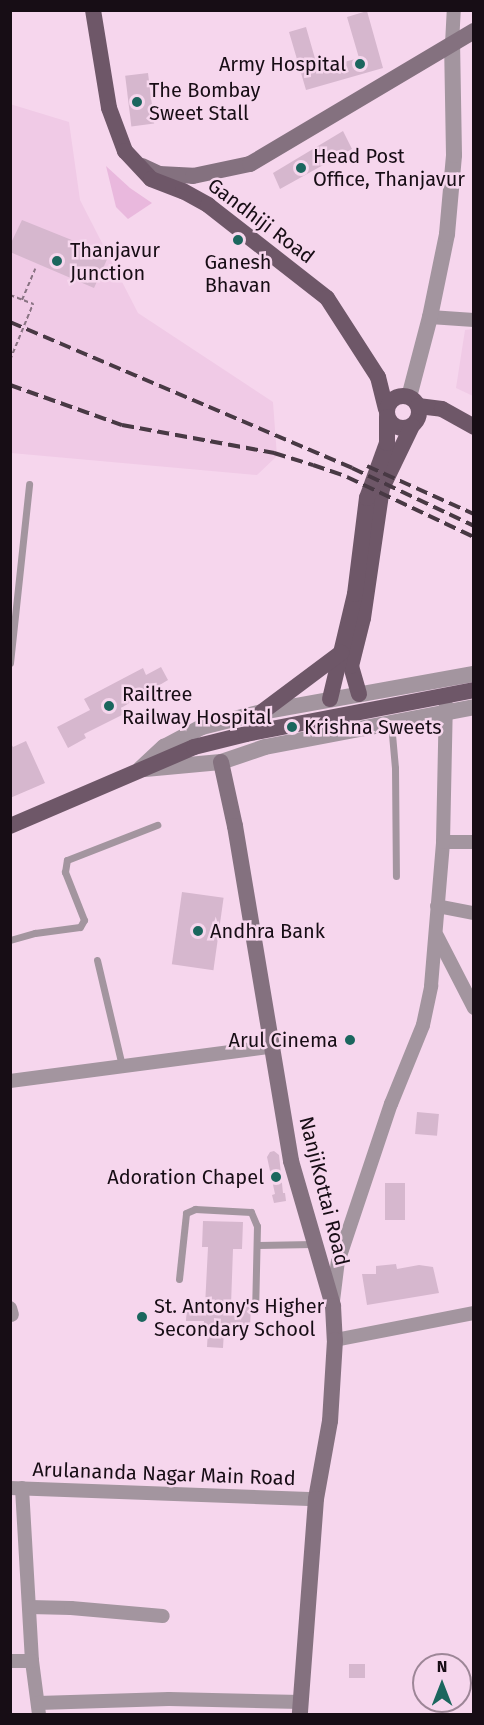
<!DOCTYPE html>
<html>
<head>
<meta charset="utf-8">
<style>
  body { margin:0 }
  #map { position:relative; width:484px; height:1725px; overflow:hidden; background:#f6d6ed; font-family:"Fira Sans",sans-serif }
  div>[style] { position:absolute }
  .built>* { inset:0; background:#f0cae6 }
  .green>* { inset:0; background:#e9b8dd }
  .building>* { inset:0; background:#d6b7ce; transform-origin:0 0 }
  .path>* { height:2px; margin-top:-1px; transform-origin:0; background:repeating-linear-gradient(90deg,#897383 0 4.5px,transparent 0 7.5px) }
  .service>* { height:7px; margin:-3.5px; padding:0 3.5px; transform-origin:3.5px; border-radius:3.5px; background:#a3959f }
  .minor>* { height:14px; margin:-7px; padding:0 7px; transform-origin:7px; border-radius:7px; background:#a3959f }
  .tertiary>* { height:16px; margin:-8px; padding:0 8px; transform-origin:8px; border-radius:8px; background:#a3959f }
  .secondary>* { height:16px; margin:-8px; padding:0 8px; transform-origin:8px; border-radius:8px; background:#84717f }
  .primary>* { height:16px; margin:-8px; padding:0 8px; transform-origin:8px; border-radius:8px; background:#6e5768 }
  .primary>.ring { margin:-8px; padding:0; box-sizing:content-box; background:none; border:16px solid #6e5768; border-radius:50% }
  .rail>* { height:4px; margin-top:-2px; transform-origin:0; background:repeating-linear-gradient(90deg,#483944 0 12px,transparent 0 18px) }
  .path-bridge>* { height:2px; margin-top:-1px; transform-origin:0; background:repeating-linear-gradient(90deg,#897383 0 4.5px,transparent 0 7.5px) }
  .primary-bridge>* { height:16px; margin:-8px; padding:0 8px; transform-origin:8px; border-radius:8px; background:#6e5768 }
  .dots>* { width:16px; height:16px; translate:-50% -50%; box-sizing:border-box; border:3px solid #f6d6ed; border-radius:50% }
  span { translate:-50% -50%; white-space:nowrap; text-align:center; line-height:1.15; -webkit-text-stroke:5px #f6d6ed; paint-order:stroke }
  .poi-label { font-size:20px; color:#170d15 }
  .right { translate:-100% -50%; text-align:right }
  .left { translate:0 -50%; text-align:left }
  .street-label { font-size:20px; color:#170d15 }
  .frame { position:absolute; inset:0; border:12px solid #170d15; pointer-events:none }
  .north { position:absolute; left:412px; top:1653px; width:60px; height:60px; box-sizing:border-box; background:#f6d6ed; border:2px solid #9d8697; border-radius:50%; rotate:0deg; font-size:16px; font-weight:700; line-height:24px; text-align:center; color:#170d15 }
  .north::after { content:''; display:block; margin:auto; width:21px; height:27px; background:#1b665e; clip-path:polygon(50% 0,100% 100%,50% 72%,0 100%) }
</style>
</head>
<body>
<div id="map">
  <div class="built">
    <div style="clip-path:polygon(10px 104px,69px 122px,80px 200px,138px 313px,273px 402px,277px 456px,257px 475px,11px 453px)"></div>
    <div style="clip-path:polygon(473px 329px,474px 329px,473px 396px,456px 388px,465px 330px)"></div>
  </div>
  <div class="green">
    <div style="clip-path:polygon(106px 166px,130px 188px,152px 203px,128px 219px,116px 207px)"></div>
  </div>
  <div class="building">
    <div style="clip-path:polygon(367px 11px,383px 68px,306px 90px,289px 32px,306px 27px,318px 69px,359px 58px,347px 17px)"></div>
    <div style="left:148px;top:73px;width:51px;height:23px;rotate:83deg"></div>
    <div style="clip-path:polygon(343px 131px,352px 149px,280px 189px,273px 173px)"></div>
    <div style="clip-path:polygon(22px 220px,109px 255px,94px 288px,10px 252px,10px 245px)"></div>
    <div style="clip-path:polygon(161px 667px,168px 680px,121px 708px,124px 714px,84px 734px,86px 738px,68px 748px,57px 727px,90px 710px,84px 699px,143px 668px,146px 675px)"></div>
    <div style="clip-path:polygon(26px 741px,45px 783px,10px 798px,10px 742px,13px 747px)"></div>
    <div style="left:182px;top:892px;width:42px;height:73px;rotate:8deg"></div>
    <div style="left:417px;top:1112px;width:22px;height:22px;rotate:5deg"></div>
    <div style="clip-path:polygon(274px 1151px,279px 1155px,283px 1193px,285px 1193px,286px 1201px,274px 1203px,272px 1195px,275px 1194px,267px 1157px,270px 1152px)"></div>
    <div style="left:385px;top:1183px;width:20px;height:37px"></div>
    <div style="clip-path:polygon(203px 1221px,243px 1222px,242px 1249px,233px 1249px,231px 1305px,251px 1306px,250px 1327px,228px 1326px,228px 1331px,224px 1330px,223px 1348px,207px 1347px,208px 1330px,203px 1330px,204px 1321px,186px 1321px,187px 1305px,205px 1306px,208px 1247px,202px 1247px)"></div>
    <div style="clip-path:polygon(396px 1264px,397px 1269px,419px 1265px,433px 1267px,439px 1293px,367px 1305px,362px 1274px,376px 1274px,376px 1266px)"></div>
    <div style="left:349px;top:1664px;width:16px;height:14px"></div>
  </div>
  <div class="path">
    <div style="left:10px;top:295px;width:25px;rotate:21deg"></div>
    <div style="left:22px;top:300px;width:34px;rotate:-67deg"></div>
  </div>
  <div class="service">
    <div style="left:10px;top:663px;width:180px;rotate:-83.9deg"></div>
    <div style="left:391px;top:723px;width:45px;rotate:84.9deg"></div>
    <div style="left:395px;top:768px;width:108px;rotate:89.5deg"></div>
    <div style="left:10px;top:940px;width:26px;rotate:-16deg"></div>
    <div style="left:35px;top:933px;width:45px;rotate:-7.6deg"></div>
    <div style="left:80px;top:927px;width:8px;rotate:-60deg"></div>
    <div style="left:84px;top:920px;width:52px;rotate:-111.6deg"></div>
    <div style="left:65px;top:872px;width:12px;rotate:-81deg"></div>
    <div style="left:67px;top:860px;width:97px;rotate:-21.3deg"></div>
    <div style="left:97px;top:960px;width:109px;rotate:76.7deg"></div>
    <div style="left:258px;top:1245px;width:55px;rotate:-1deg"></div>
    <div style="left:179px;top:1279px;width:66px;rotate:-83.9deg"></div>
    <div style="left:186px;top:1213px;width:10px;rotate:-24deg"></div>
    <div style="left:195px;top:1209px;width:56px;rotate:3.1deg"></div>
    <div style="left:251px;top:1212px;width:15px;rotate:67deg"></div>
    <div style="left:257px;top:1226px;width:85px;rotate:91.3deg"></div>
  </div>
  <div class="minor">
    <div style="left:452px;top:44px;width:34px;rotate:-87deg"></div>
    <div style="left:430px;top:317px;width:44px;rotate:3.9deg"></div>
    <div style="left:443px;top:842px;width:31px"></div>
    <div style="left:437px;top:906px;width:38px;rotate:11deg"></div>
    <div style="left:437px;top:936px;width:81px;rotate:62.8deg"></div>
    <div style="left:10px;top:1081px;width:262px;rotate:-7.5deg"></div>
    <div style="left:333px;top:1301px;width:39px;rotate:-83deg"></div>
    <div style="left:338px;top:1262px;width:167px;rotate:-71.5deg"></div>
    <div style="left:391px;top:1104px;width:85px;rotate:-67.9deg"></div>
    <div style="left:423px;top:1025px;width:40px;rotate:-78deg"></div>
    <div style="left:431px;top:986px;width:144px;rotate:-85.2deg"></div>
    <div style="left:443px;top:842px;width:138px;rotate:-88.8deg"></div>
    <div style="left:10px;top:1308px;width:7px;rotate:74deg"></div>
    <div style="left:335px;top:1340px;width:142px;rotate:-11deg"></div>
    <div style="left:10px;top:1488px;width:306px;rotate:2.1deg"></div>
    <div style="left:22px;top:1488px;width:173px;rotate:86.7deg"></div>
    <div style="left:32px;top:1661px;width:53px;rotate:82.5deg"></div>
    <div style="left:30px;top:1607px;width:41px;rotate:1.4deg"></div>
    <div style="left:71px;top:1608px;width:92px;rotate:5deg"></div>
    <div style="left:10px;top:1661px;width:22px"></div>
    <div style="left:38px;top:1703px;width:131px;rotate:-1.7deg"></div>
    <div style="left:169px;top:1699px;width:132px;rotate:1.3deg"></div>
  </div>
  <div class="tertiary">
    <div style="left:409px;top:397px;width:83px;rotate:-75.3deg"></div>
    <div style="left:430px;top:317px;width:85px;rotate:-78.4deg"></div>
    <div style="left:447px;top:234px;width:79px;rotate:-84.9deg"></div>
    <div style="left:454px;top:155px;width:111px;rotate:-91deg"></div>
    <div style="left:140px;top:769px;width:33px;rotate:-43deg"></div>
    <div style="left:164px;top:747px;width:43px;rotate:-27.8deg"></div>
    <div style="left:202px;top:727px;width:62px;rotate:-14deg"></div>
    <div style="left:262px;top:712px;width:215px;rotate:-10.2deg"></div>
    <div style="left:145px;top:769px;width:76px;rotate:-5.3deg"></div>
    <div style="left:221px;top:762px;width:46px;rotate:-18.8deg"></div>
    <div style="left:265px;top:747px;width:213px;rotate:-10.8deg"></div>
  </div>
  <div class="secondary">
    <div style="left:142px;top:166px;width:19px;rotate:25deg"></div>
    <div style="left:159px;top:174px;width:34px;rotate:3deg"></div>
    <div style="left:193px;top:176px;width:58px;rotate:-11.9deg"></div>
    <div style="left:250px;top:164px;width:261px;rotate:-30.7deg"></div>
    <div style="left:221px;top:762px;width:66px;rotate:77.7deg"></div>
    <div style="left:235px;top:826px;width:340px;rotate:80.5deg"></div>
    <div style="left:291px;top:1161px;width:151px;rotate:73.8deg"></div>
    <div style="left:333px;top:1306px;width:34px;rotate:87deg"></div>
    <div style="left:335px;top:1340px;width:81px;rotate:93.5deg"></div>
    <div style="left:330px;top:1421px;width:79px;rotate:100.2deg"></div>
    <div style="left:316px;top:1499px;width:216px;rotate:94.3deg"></div>
  </div>
  <div class="primary">
    <div style="left:93px;top:10px;width:99px;rotate:80.7deg"></div>
    <div style="left:109px;top:108px;width:46px;rotate:69.6deg"></div>
    <div style="left:125px;top:151px;width:38px;rotate:47deg"></div>
    <div style="left:151px;top:179px;width:34px;rotate:21deg"></div>
    <div style="left:183px;top:191px;width:29px;rotate:29deg"></div>
    <div style="left:208px;top:205px;width:151px;rotate:38deg"></div>
    <div style="left:327px;top:298px;width:94px;rotate:57.2deg"></div>
    <div style="left:378px;top:377px;width:33px;rotate:76deg"></div>
    <div class="ring" style="left:387px;top:396px;width:16px;height:16px"></div>
    <div style="left:418px;top:406px;width:24px;rotate:7deg"></div>
    <div style="left:442px;top:409px;width:37px;rotate:29deg"></div>
    <div style="left:359px;top:694px;width:29px;rotate:-106deg"></div>
    <div style="left:351px;top:666px;width:49px;rotate:-76deg"></div>
    <div style="left:363px;top:618px;width:131px;rotate:-81.7deg"></div>
    <div style="left:382px;top:488px;width:69px;rotate:-64.2deg"></div>
    <div style="left:330px;top:699px;width:108px;rotate:-76.6deg"></div>
    <div style="left:355px;top:594px;width:97px;rotate:-82.9deg"></div>
    <div style="left:367px;top:498px;width:59px;rotate:-70deg"></div>
    <div style="left:387px;top:443px;width:26px;rotate:-90deg"></div>
    <div style="left:262px;top:712px;width:99px;rotate:-36.8deg"></div>
    <div style="left:10px;top:826px;width:200px;rotate:-23.2deg"></div>
  </div>
  <div class="rail">
    <div style="left:10px;top:322px;width:372px;rotate:23.1deg"></div>
    <div style="left:352px;top:468px;width:135px;rotate:25.4deg"></div>
    <div style="left:10px;top:385px;width:119px;rotate:19.7deg"></div>
    <div style="left:122px;top:425px;width:155px;rotate:10.4deg"></div>
    <div style="left:274px;top:453px;width:41px;rotate:17.1deg"></div>
    <div style="left:313px;top:465px;width:36px;rotate:19deg"></div>
    <div style="left:347px;top:477px;width:140px;rotate:25.3deg"></div>
    <div style="left:367px;top:466px;width:117px;rotate:24.2deg"></div>
  </div>
  <div class="path-bridge">
    <div style="left:10px;top:360px;width:61px;rotate:-67.7deg"></div>
  </div>
  <div class="primary-bridge">
    <div style="left:194px;top:747px;width:54px;rotate:-14deg"></div>
    <div style="left:246px;top:734px;width:232px;rotate:-10.9deg"></div>
  </div>
  <div class="dots">
    <div style="left:360px;top:64px;background:#1b665e"></div>
    <div style="left:137px;top:102px;background:#1b665e"></div>
    <div style="left:301px;top:168px;background:#1b665e"></div>
    <div style="left:238px;top:240px;background:#1b665e"></div>
    <div style="left:57px;top:261px;background:#1b665e"></div>
    <div style="left:109px;top:706px;background:#1b665e"></div>
    <div style="left:292px;top:727px;background:#1b665e"></div>
    <div style="left:198px;top:931px;background:#1b665e"></div>
    <div style="left:350px;top:1040px;background:#1b665e"></div>
    <div style="left:276px;top:1177px;background:#1b665e"></div>
    <div style="left:142px;top:1317px;background:#1b665e"></div>
  </div>
  <div class="poi-label">
    <span class="right" style="left:346px;top:64px">Army Hospital</span>
    <span class="left" style="left:149px;top:102px">The Bombay<br>Sweet Stall</span>
    <span class="left" style="left:313px;top:168px">Head Post<br>Office, Thanjavur</span>
    <span class="left" style="left:70px;top:262px">Thanjavur<br>Junction</span>
    <span style="left:238px;top:274px">Ganesh<br>Bhavan</span>
    <span class="left" style="left:122px;top:706px">Railtree<br>Railway Hospital</span>
    <span class="left" style="left:304px;top:727px">Krishna Sweets</span>
    <span class="left" style="left:210px;top:931px">Andhra Bank</span>
    <span class="right" style="left:338px;top:1040px">Arul Cinema</span>
    <span class="right" style="left:264px;top:1177px">Adoration Chapel</span>
    <span class="left" style="left:154px;top:1318px">St. Antony's Higher<br>Secondary School</span>
  </div>
  <div class="street-label">
    <span style="left:261px;top:221px;rotate:37deg">Gandhiji Road</span>
    <span style="left:324px;top:1191px;rotate:76deg">NanjiKottai Road</span>
    <span style="left:164px;top:1474px;rotate:2deg">Arulananda Nagar Main Road</span>
  </div>
  <div class="frame"></div>
  <div class="north">N</div>
</div>
</body>
</html>
